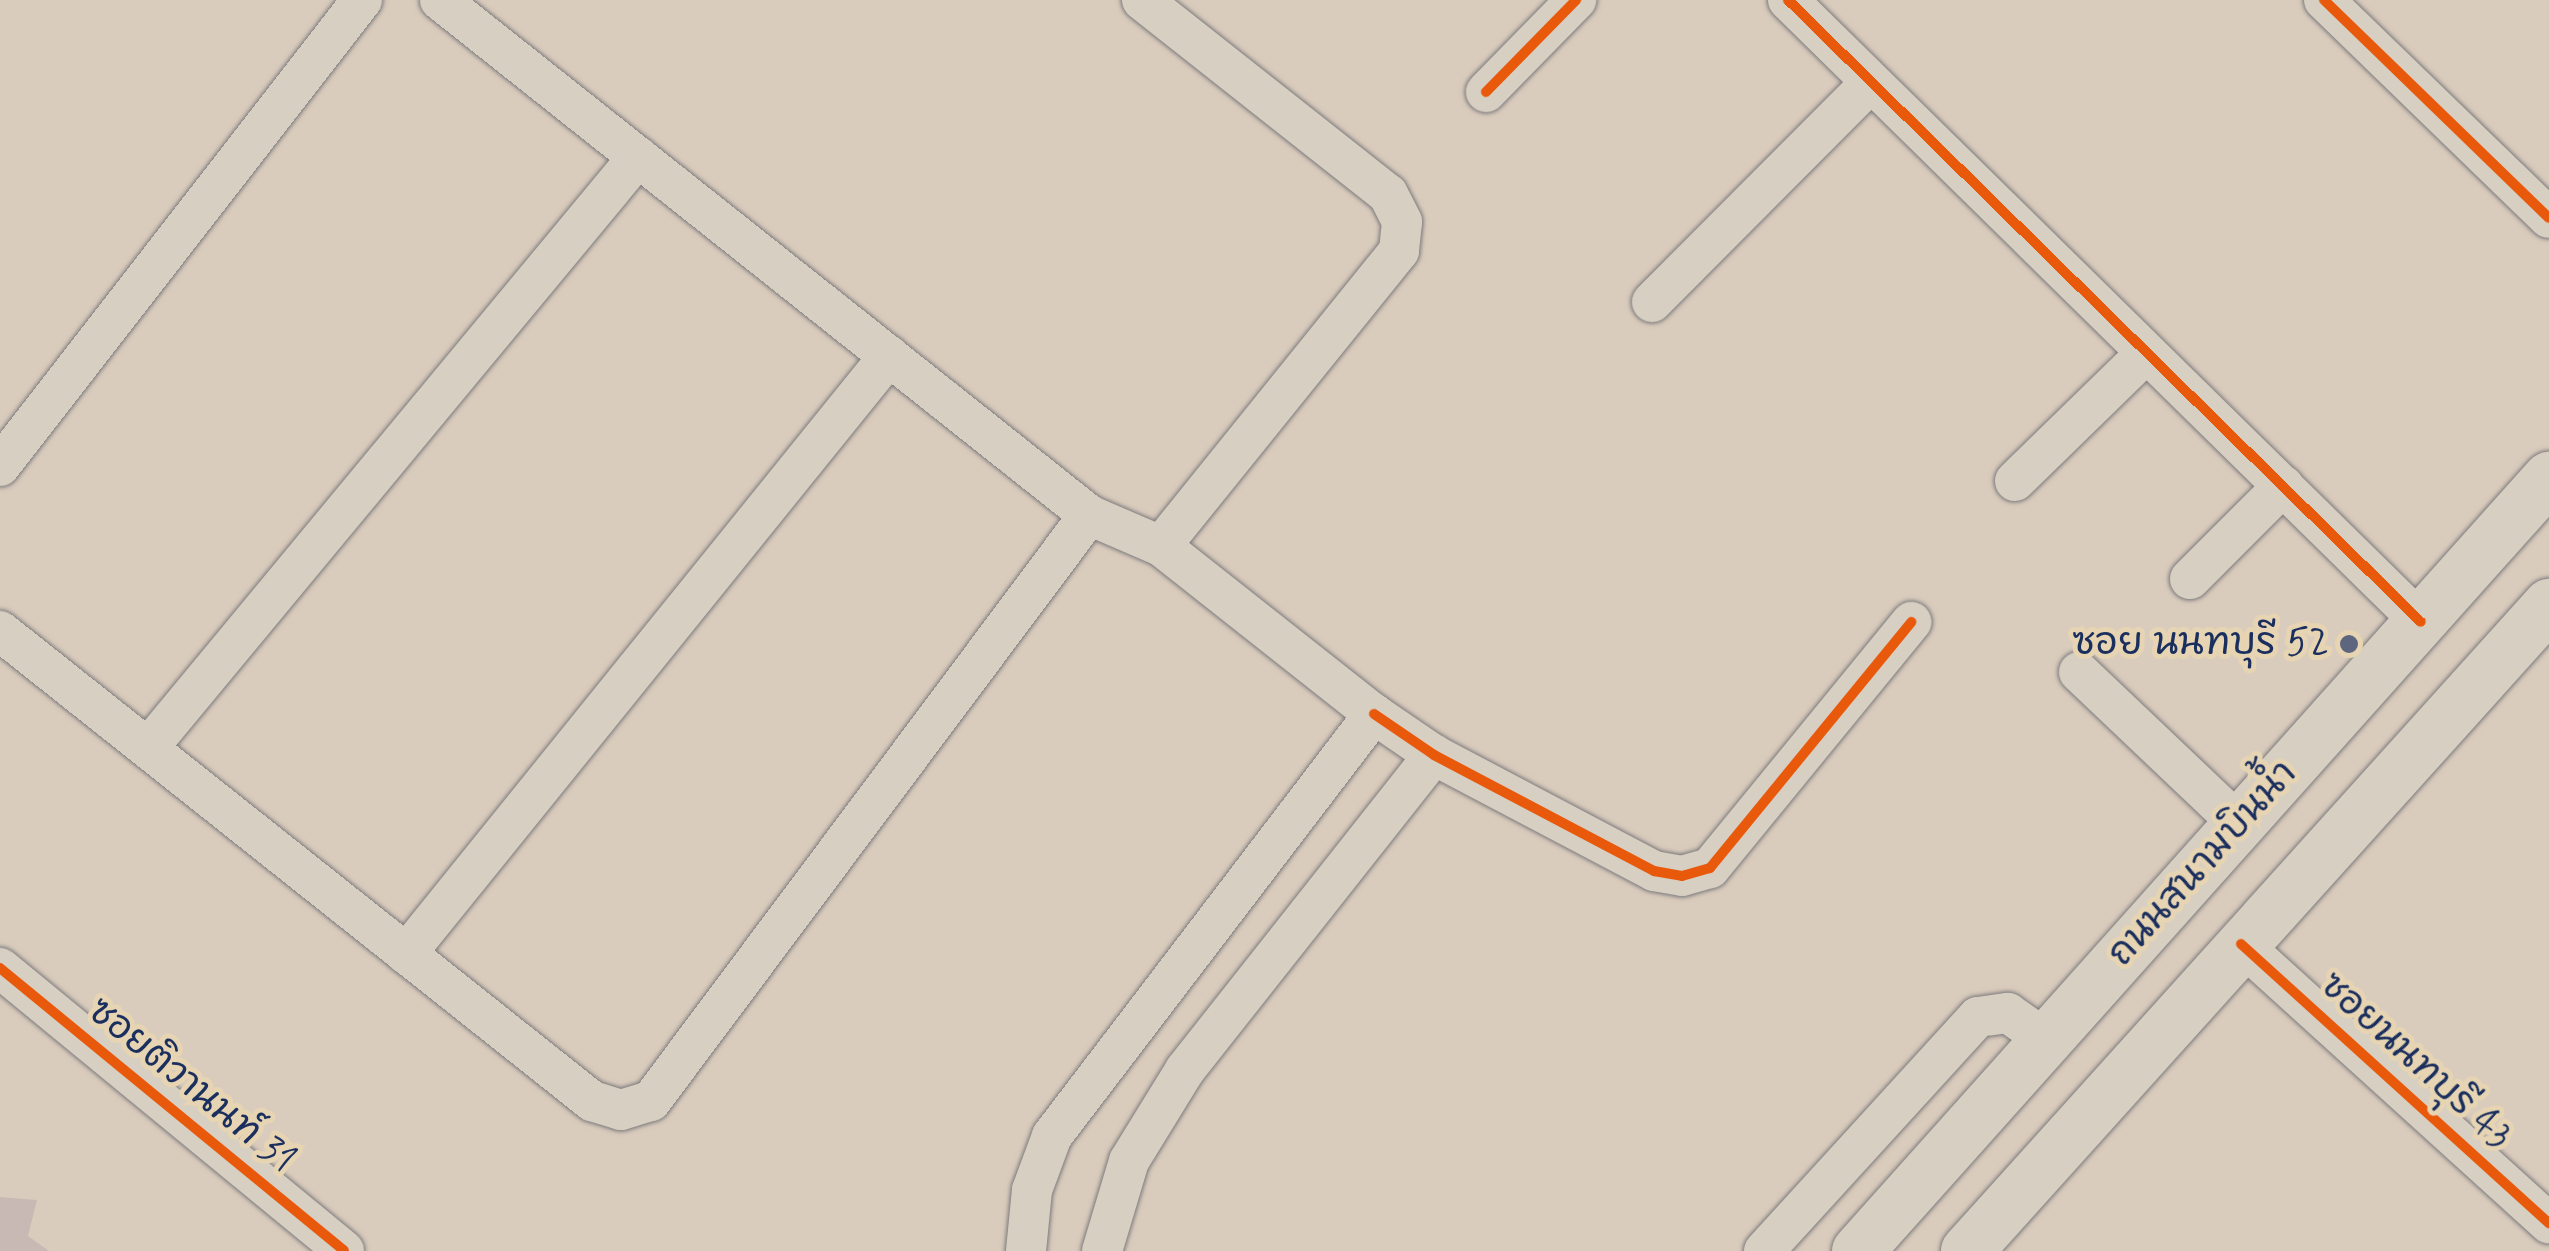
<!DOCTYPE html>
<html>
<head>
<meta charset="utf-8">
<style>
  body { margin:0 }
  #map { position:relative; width:2549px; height:1251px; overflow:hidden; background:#daccbd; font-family:Mynerve,"Playpen Sans Thai",sans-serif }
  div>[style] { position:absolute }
  .building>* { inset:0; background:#c8b9b4 }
  .roads { filter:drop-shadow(0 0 2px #7d7b7d) drop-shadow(0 0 2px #7d7b7d) }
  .minor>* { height:40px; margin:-20px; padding:0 20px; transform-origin:20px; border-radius:20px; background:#d6cfc2 }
  .major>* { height:52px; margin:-26px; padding:0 26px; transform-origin:26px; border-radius:26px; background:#d6cfc2 }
  .cycleway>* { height:10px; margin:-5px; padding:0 5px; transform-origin:5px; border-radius:5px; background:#e8590c }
  .dots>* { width:28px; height:28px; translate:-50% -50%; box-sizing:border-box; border:5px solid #e6d4b2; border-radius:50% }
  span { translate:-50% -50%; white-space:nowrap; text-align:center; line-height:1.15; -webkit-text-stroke:10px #e6d4b2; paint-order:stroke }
  .poi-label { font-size:38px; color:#1b2f5e }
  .right { translate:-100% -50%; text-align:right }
  .street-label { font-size:38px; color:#1b2f5e }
</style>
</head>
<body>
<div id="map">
  <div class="building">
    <div style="clip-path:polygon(0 1197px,37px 1200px,28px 1236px,49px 1251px,0 1251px)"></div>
  </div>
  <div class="roads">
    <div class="minor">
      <div style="left:440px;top:0;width:829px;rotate:38.43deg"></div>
      <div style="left:1089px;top:515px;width:78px;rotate:23.3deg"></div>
      <div style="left:1161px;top:546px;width:271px;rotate:38.3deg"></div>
      <div style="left:1374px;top:714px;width:73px;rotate:34.3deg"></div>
      <div style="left:1434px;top:755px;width:249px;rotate:27.8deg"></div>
      <div style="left:1654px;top:871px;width:28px;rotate:10deg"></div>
      <div style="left:1682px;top:876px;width:29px;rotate:-16deg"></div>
      <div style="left:1710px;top:868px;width:318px;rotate:-50.7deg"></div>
      <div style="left:1142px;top:0;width:313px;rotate:38.3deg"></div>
      <div style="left:1388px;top:194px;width:31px;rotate:63deg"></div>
      <div style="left:1402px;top:222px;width:29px;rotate:96deg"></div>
      <div style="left:1399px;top:251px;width:379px;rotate:128.9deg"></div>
      <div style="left:1788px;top:0;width:887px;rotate:44.5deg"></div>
      <div style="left:2324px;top:0;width:313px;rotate:44.1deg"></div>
      <div style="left:1486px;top:92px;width:129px;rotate:-45.6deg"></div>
      <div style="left:1652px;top:302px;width:310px;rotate:-45.1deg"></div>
      <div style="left:0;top:466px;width:590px;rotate:-52.16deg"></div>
      <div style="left:2015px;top:481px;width:183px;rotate:-44.3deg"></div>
      <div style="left:2190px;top:579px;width:132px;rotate:-45deg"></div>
      <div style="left:0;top:631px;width:756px;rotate:38.45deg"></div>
      <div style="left:592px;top:1101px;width:30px;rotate:17deg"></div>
      <div style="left:621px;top:1110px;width:31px;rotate:-17deg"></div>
      <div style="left:651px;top:1101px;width:732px;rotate:-53.22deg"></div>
      <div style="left:2079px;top:672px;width:221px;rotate:43.5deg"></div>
      <div style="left:148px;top:748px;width:768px;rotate:-50.34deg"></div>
      <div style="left:2241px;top:944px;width:416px;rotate:42.2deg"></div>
      <div style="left:406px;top:954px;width:769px;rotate:-51.07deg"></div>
      <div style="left:0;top:968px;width:445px;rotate:39.4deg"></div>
      <div style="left:1026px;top:1251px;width:61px;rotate:-84.4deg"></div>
      <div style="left:1032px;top:1190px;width:58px;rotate:-69.7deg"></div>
      <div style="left:1052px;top:1136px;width:531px;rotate:-52.66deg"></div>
      <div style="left:1102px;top:1251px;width:94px;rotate:-73.3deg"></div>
      <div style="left:1129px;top:1161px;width:107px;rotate:-58.4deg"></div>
      <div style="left:1185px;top:1070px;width:402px;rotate:-51.7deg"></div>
      <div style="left:1764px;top:1251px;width:317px;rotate:-47.6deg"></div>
      <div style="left:1978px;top:1017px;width:30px;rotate:-8deg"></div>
      <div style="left:2008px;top:1013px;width:45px;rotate:35.1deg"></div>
    </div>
    <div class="major">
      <div style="left:1858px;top:1251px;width:1037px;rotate:-48.21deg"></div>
      <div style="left:1967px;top:1251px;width:870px;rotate:-47.98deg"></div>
    </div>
  </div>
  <div class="cycleway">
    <div style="left:1788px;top:0;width:887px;rotate:44.5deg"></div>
    <div style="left:2324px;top:0;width:313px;rotate:44.1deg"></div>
    <div style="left:1486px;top:92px;width:129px;rotate:-45.6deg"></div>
    <div style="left:1374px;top:714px;width:73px;rotate:34.3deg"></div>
    <div style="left:1434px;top:755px;width:249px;rotate:27.8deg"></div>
    <div style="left:1654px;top:871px;width:28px;rotate:10deg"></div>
    <div style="left:1682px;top:876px;width:29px;rotate:-16deg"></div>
    <div style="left:1710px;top:868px;width:318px;rotate:-50.7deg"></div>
    <div style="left:2241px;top:944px;width:416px;rotate:42.2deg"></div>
    <div style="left:0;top:968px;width:445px;rotate:39.4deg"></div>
  </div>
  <div class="dots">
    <div style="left:2349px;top:644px;background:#5e667f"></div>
  </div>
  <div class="poi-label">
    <span class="right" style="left:2329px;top:644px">ซอย นนทบุรี 52</span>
  </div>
  <div class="street-label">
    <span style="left:2203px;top:864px;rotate:-48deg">ถนนสนามบินน้ำ</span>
    <span style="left:2415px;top:1061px;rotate:42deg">ซอยนนทบุรี 43</span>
    <span style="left:191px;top:1086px;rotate:39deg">ซอยติวานนท์ 31</span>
  </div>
</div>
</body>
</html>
